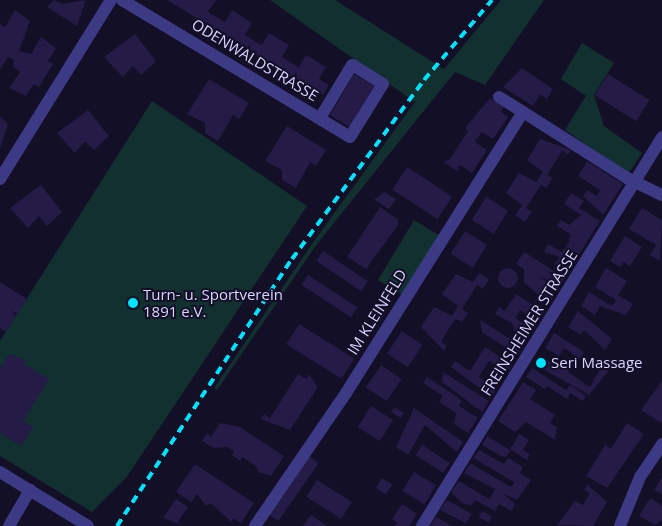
<!DOCTYPE html>
<html>
<head>
<meta charset="utf-8">
<style>
  body { margin:0 }
  #map { position:relative; width:662px; height:526px; overflow:hidden; background:#130f26; font-family:"Open Sans",sans-serif }
  div>[style] { position:absolute }
  .green>* { inset:0; background:#12302f; transform-origin:0 0 }
  .building>* { inset:0; background:#241b47; transform-origin:0 0 }
  .round { border-radius:50% }
  .minor>* { height:12px; margin:-6px; padding:0 6px; transform-origin:6px; border-radius:6px; background:#3d3a85 }
  .tertiary>* { height:12px; margin:-6px; padding:0 6px; transform-origin:6px; border-radius:6px; background:#3d3a85 }
  .rail>* { height:4px; margin-top:-2px; transform-origin:0; background:repeating-linear-gradient(90deg,#00e5ff 0 8px,transparent 0 14px) }
  .dots>* { width:14px; height:14px; translate:-50% -50%; box-sizing:border-box; border:2px solid #130f26; border-radius:50% }
  span { translate:-50% -50%; white-space:nowrap; text-align:center; line-height:1.15; -webkit-text-stroke:4px #130f26; paint-order:stroke }
  .street-label { font-size:15px; color:#d9d4ff }
  .poi-label { font-size:15px; color:#d9d4ff }
  .left { translate:0 -50%; text-align:left }
</style>
</head>
<body>
<div id="map">
  <div class="green">
    <div style="clip-path:polygon(270px 0,335px 0,444px 69px,501px 0,544px 0,485px 85px,455px 72px,317px 244px,217px 390px,214px 388px,314px 241px,415px 102px)"></div>
    <div style="clip-path:polygon(582px 43px,614px 63px,594px 95px,604px 126px,642px 153px,628px 174px,565px 130px,586px 96px,561px 79px)"></div>
    <div style="clip-path:polygon(152px 101px,307px 206px,126px 478px,92px 512px,0 456px,0 341px)"></div>
    <div style="left:414px;top:220px;width:29px;height:70px;rotate:31deg"></div>
  </div>
  <div class="building">
    <div style="clip-path:polygon(54px 0,62px 4px,86px 0,77px 26px,47px 7px)"></div>
    <div style="clip-path:polygon(167px 0,216px 0,208px 12px,225px 22px,232px 10px,252px 23px,245px 35px,253px 40px,262px 45px,269px 33px,289px 45px,282px 57px,290px 62px,299px 67px,306px 55px,326px 67px,319px 79px,329px 85px,323px 95px)"></div>
    <div style="clip-path:polygon(15px 10px,30px 21px,19px 51px,31px 54px,41px 37px,56px 48px,48px 61px,53px 64px,39px 87px,34px 84px,26px 96px,9px 88px,20px 72px,13px 67px,14px 60px,8px 57px,0 70px,0 24px,5px 27px)"></div>
    <div style="clip-path:polygon(135px 34px,156px 61px,141px 75px,133px 66px,123px 77px,104px 57px)"></div>
    <div style="clip-path:polygon(522px 68px,553px 89px,547px 99px,540px 94px,533px 106px,503px 87px)"></div>
    <div style="left:354px;top:74px;width:24px;height:48px;rotate:30deg"></div>
    <div style="left:608px;top:74px;width:49px;height:25px;rotate:32deg"></div>
    <div style="clip-path:polygon(209px 79px,249px 103px,239px 119px,233px 115px,218px 141px,205px 133px,205px 123px,187px 114px)"></div>
    <div style="clip-path:polygon(490px 98px,504px 107px,501px 112px,508px 117px,493px 139px,482px 132px,478px 137px,475px 142px,487px 150px,472px 173px,460px 165px,457px 171px,443px 162px,450px 159px,468px 131px,465px 128px)"></div>
    <div style="clip-path:polygon(88px 110px,109px 136px,94px 150px,85px 141px,75px 153px,57px 133px)"></div>
    <div style="clip-path:polygon(0 117px,8px 124px,0 149px)"></div>
    <div style="clip-path:polygon(287px 126px,326px 150px,316px 166px,310px 162px,296px 188px,282px 180px,282px 170px,265px 161px)"></div>
    <div style="clip-path:polygon(540px 139px,571px 150px,568px 155px,562px 151px,547px 175px,553px 178px,546px 188px,541px 185px,526px 208px,532px 212px,525px 222px,515px 215px,522px 205px,506px 193px,519px 173px,536px 182px,543px 172px,527px 160px)"></div>
    <div style="clip-path:polygon(587px 161px,623px 184px,603px 215px,583px 196px,587px 190px,597px 196px,600px 190px,578px 176px)"></div>
    <div style="left:407px;top:167px;width:54px;height:27px;rotate:33deg"></div>
    <div style="clip-path:polygon(41px 185px,62px 212px,47px 226px,39px 216px,28px 228px,10px 208px)"></div>
    <div style="clip-path:polygon(384px 192px,396px 199px,389px 209px,374px 200px)"></div>
    <div style="clip-path:polygon(571px 193px,584px 201px,579px 208px,600px 221px,568px 272px,555px 264px,559px 257px,544px 252px,548px 244px,562px 252px,569px 242px,570px 234px,557px 226px,561px 220px,569px 225px,581px 215px,564px 204px)"></div>
    <div style="left:486px;top:197px;width:26px;height:27px;rotate:32deg"></div>
    <div style="clip-path:polygon(380px 207px,398px 219px,398px 225px,366px 269px,347px 257px)"></div>
    <div style="clip-path:polygon(642px 208px,662px 220px,660px 261px,650px 255px,656px 245px,629px 229px)"></div>
    <div style="left:465px;top:231px;width:26px;height:27px;rotate:32deg"></div>
    <div style="clip-path:polygon(625px 236px,642px 247px,630px 266px,623px 262px,620px 267px,610px 261px)"></div>
    <div style="left:323px;top:251px;width:54px;height:12px;rotate:34deg"></div>
    <div style="clip-path:polygon(524px 252px,565px 278px,560px 286px,538px 276px,551px 284px,547px 290px,555px 295px,549px 303px,524px 283px,524px 269px,516px 264px)"></div>
    <div class="round" style="left:498px;top:268px;width:20px;height:20px"></div>
    <div style="clip-path:polygon(606px 268px,627px 281px,618px 295px,633px 304px,626px 315px,600px 306px,595px 315px,581px 306px,589px 292px,612px 306px,616px 300px,595px 287px)"></div>
    <div style="clip-path:polygon(479px 273px,489px 279px,483px 289px,477px 285px,462px 309px,468px 313px,462px 322px,456px 319px,448px 330px,441px 342px,447px 346px,444px 351px,421px 327px,434px 307px,452px 316px,458px 306px,442px 294px,456px 274px,473px 282px)"></div>
    <div style="left:308px;top:275px;width:59px;height:12px;rotate:33deg"></div>
    <div style="clip-path:polygon(0 282px,27px 299px,17px 314px,11px 310px,16px 316px,6px 332px,0 328px)"></div>
    <div style="clip-path:polygon(516px 294px,544px 312px,538px 321px,520px 310px,515px 318px,533px 329px,528px 338px,515px 333px,512px 323px,495px 314px,499px 307px,505px 311px)"></div>
    <div style="clip-path:polygon(578px 311px,612px 339px,605px 350px,584px 330px,581px 335px,568px 327px)"></div>
    <div style="clip-path:polygon(480px 320px,523px 347px,517px 355px,482px 332px)"></div>
    <div style="left:299px;top:324px;width:65px;height:24px;rotate:32deg"></div>
    <div style="left:402px;top:331px;width:25px;height:27px;rotate:34deg"></div>
    <div style="clip-path:polygon(554px 333px,584px 352px,580px 359px,564px 348px,559px 356px,545px 348px)"></div>
    <div style="clip-path:polygon(485px 347px,512px 364px,507px 372px,489px 361px,485px 367px,479px 377px,497px 388px,492px 397px,451px 367px,455px 361px,470px 371px)"></div>
    <div style="clip-path:polygon(9px 354px,26px 360px,24px 364px,49px 379px,23px 421px,33px 427px,21px 446px,0 433px,0 368px)"></div>
    <div style="clip-path:polygon(540px 355px,557px 366px,561px 359px,572px 366px,568px 372px,590px 387px,603px 364px,610px 369px,589px 395px,534px 364px)"></div>
    <div style="left:381px;top:365px;width:25px;height:27px;rotate:34deg"></div>
    <div style="clip-path:polygon(532px 368px,566px 390px,570px 385px,586px 396px,583px 401px,570px 393px,567px 399px,547px 386px,545px 389px,526px 377px)"></div>
    <div style="clip-path:polygon(443px 372px,489px 401px,482px 412px,442px 382px)"></div>
    <div style="clip-path:polygon(298px 374px,306px 379px,309px 374px,318px 387px,290px 430px,261px 419px,264px 414px,270px 418px)"></div>
    <div style="clip-path:polygon(427px 377px,456px 396px,462px 401px,459px 406px,478px 418px,468px 433px,454px 424px,456px 413px,439px 402px,443px 396px,423px 383px)"></div>
    <div style="clip-path:polygon(662px 381px,662px 421px,661px 423px,641px 410px)"></div>
    <div style="clip-path:polygon(523px 382px,536px 390px,530px 399px,555px 415px,550px 423px,557px 427px,555px 440px,526px 422px,515px 432px,498px 421px)"></div>
    <div style="left:371px;top:406px;width:26px;height:25px;rotate:32deg"></div>
    <div style="clip-path:polygon(395px 407px,404px 413px,401px 418px,391px 412px)"></div>
    <div style="clip-path:polygon(414px 408px,463px 442px,457px 452px,425px 425px,408px 455px,396px 447px)"></div>
    <div style="clip-path:polygon(220px 423px,240px 427px,284px 456px,271px 476px,258px 472px,256px 466px,242px 457px,240px 461px,232px 455px,234px 451px,227px 447px,214px 448px,202px 441px,207px 433px,211px 437px)"></div>
    <div style="clip-path:polygon(627px 423px,644px 434px,607px 488px,586px 476px,605px 445px,611px 449px)"></div>
    <div style="clip-path:polygon(519px 434px,529px 440px,523px 450px,530px 454px,527px 460px,511px 450px,506px 457px,501px 456px,482px 445px,487px 436px,510px 450px)"></div>
    <div style="left:422px;top:445px;width:33px;height:12px;rotate:33deg"></div>
    <div style="clip-path:polygon(479px 450px,504px 464px,508px 458px,523px 467px,520px 473px,531px 480px,517px 500px,502px 493px,515px 504px,511px 511px,499px 504px,495px 511px,475px 500px,472px 505px,463px 504px,451px 492px,459px 481px,489px 499px,495px 489px,464px 473px,470px 463px,511px 487px,514px 482px,473px 458px)"></div>
    <div style="left:309px;top:456px;width:12px;height:71px;rotate:35deg"></div>
    <div style="clip-path:polygon(195px 464px,254px 503px,241px 523px,233px 518px,231px 522px,212px 504px,205px 505px,197px 494px,191px 502px,176px 492px)"></div>
    <div style="left:414px;top:472px;width:26px;height:22px;rotate:32deg"></div>
    <div style="clip-path:polygon(662px 477px,662px 494px,654px 490px)"></div>
    <div style="left:382px;top:478px;width:12px;height:12px;rotate:31deg"></div>
    <div style="left:317px;top:480px;width:41px;height:20px;rotate:32deg"></div>
    <div style="clip-path:polygon(587px 484px,607px 502px,593px 526px,557px 525px,575px 501px,583px 505px,590px 493px,584px 490px)"></div>
    <div style="clip-path:polygon(650px 498px,662px 506px,662px 520px,655px 525px,639px 516px)"></div>
    <div style="clip-path:polygon(176px 499px,188px 507px,178px 522px,185px 526px,163px 518px)"></div>
    <div style="clip-path:polygon(447px 500px,472px 514px,466px 523px,440px 510px)"></div>
    <div style="clip-path:polygon(402px 504px,417px 514px,409px 526px,395px 526px,397px 522px,392px 519px)"></div>
    <div style="left:482px;top:511px;width:11px;height:7px;rotate:27deg"></div>
    <div style="clip-path:polygon(311px 515px,327px 526px,303px 526px)"></div>
    <div style="clip-path:polygon(436px 517px,452px 526px,430px 526px)"></div>
  </div>
  <div class="minor">
    <div style="left:122px;top:0;width:266px;rotate:31deg"></div>
    <div style="left:350px;top:137px;width:62px;rotate:-58.1deg"></div>
    <div style="left:383px;top:84px;width:36px;rotate:-148deg"></div>
    <div style="left:352px;top:65px;width:62px;rotate:121.1deg"></div>
    <div style="left:499px;top:97px;width:28px;rotate:32deg"></div>
    <div style="left:0;top:179px;width:211px;rotate:-58.2deg"></div>
    <div style="left:0;top:472px;width:103px;rotate:31.5deg"></div>
    <div style="left:9px;top:526px;width:42px;rotate:-59.7deg"></div>
    <div style="left:255px;top:526px;width:161px;rotate:-55.6deg"></div>
    <div style="left:346px;top:393px;width:332px;rotate:-57.8deg"></div>
    <div style="left:523px;top:112px;width:123px;rotate:32.4deg"></div>
    <div style="left:627px;top:178px;width:39px;rotate:26deg"></div>
    <div style="left:620px;top:526px;width:53px;rotate:-67.8deg"></div>
    <div style="left:640px;top:477px;width:40px;rotate:-56deg"></div>
  </div>
  <div class="tertiary">
    <div style="left:422px;top:526px;width:457px;rotate:-58.3deg"></div>
  </div>
  <div class="rail">
    <div style="left:117px;top:526px;width:319px;rotate:-56.8deg"></div>
    <div style="left:292px;top:259px;width:222px;rotate:-53.6deg"></div>
    <div style="left:424px;top:80px;width:105px;rotate:-49.6deg"></div>
  </div>
  <div class="dots">
    <div style="left:133px;top:303px;background:#00e5ff"></div>
    <div style="left:541px;top:363px;background:#00e5ff"></div>
  </div>
  <div class="street-label">
    <span style="left:255px;top:60px;rotate:31deg">ODENWALDSTRASSE</span>
    <span style="left:377px;top:312px;rotate:-58deg">IM KLEINFELD</span>
    <span style="left:529px;top:323px;rotate:-58deg">FREINSHEIMER STRASSE</span>
  </div>
  <div class="poi-label">
    <span class="left" style="left:143px;top:303px">Turn- u. Sportverein<br>1891 e.V.</span>
    <span class="left" style="left:551px;top:363px">Seri Massage</span>
  </div>
</div>
</body>
</html>
